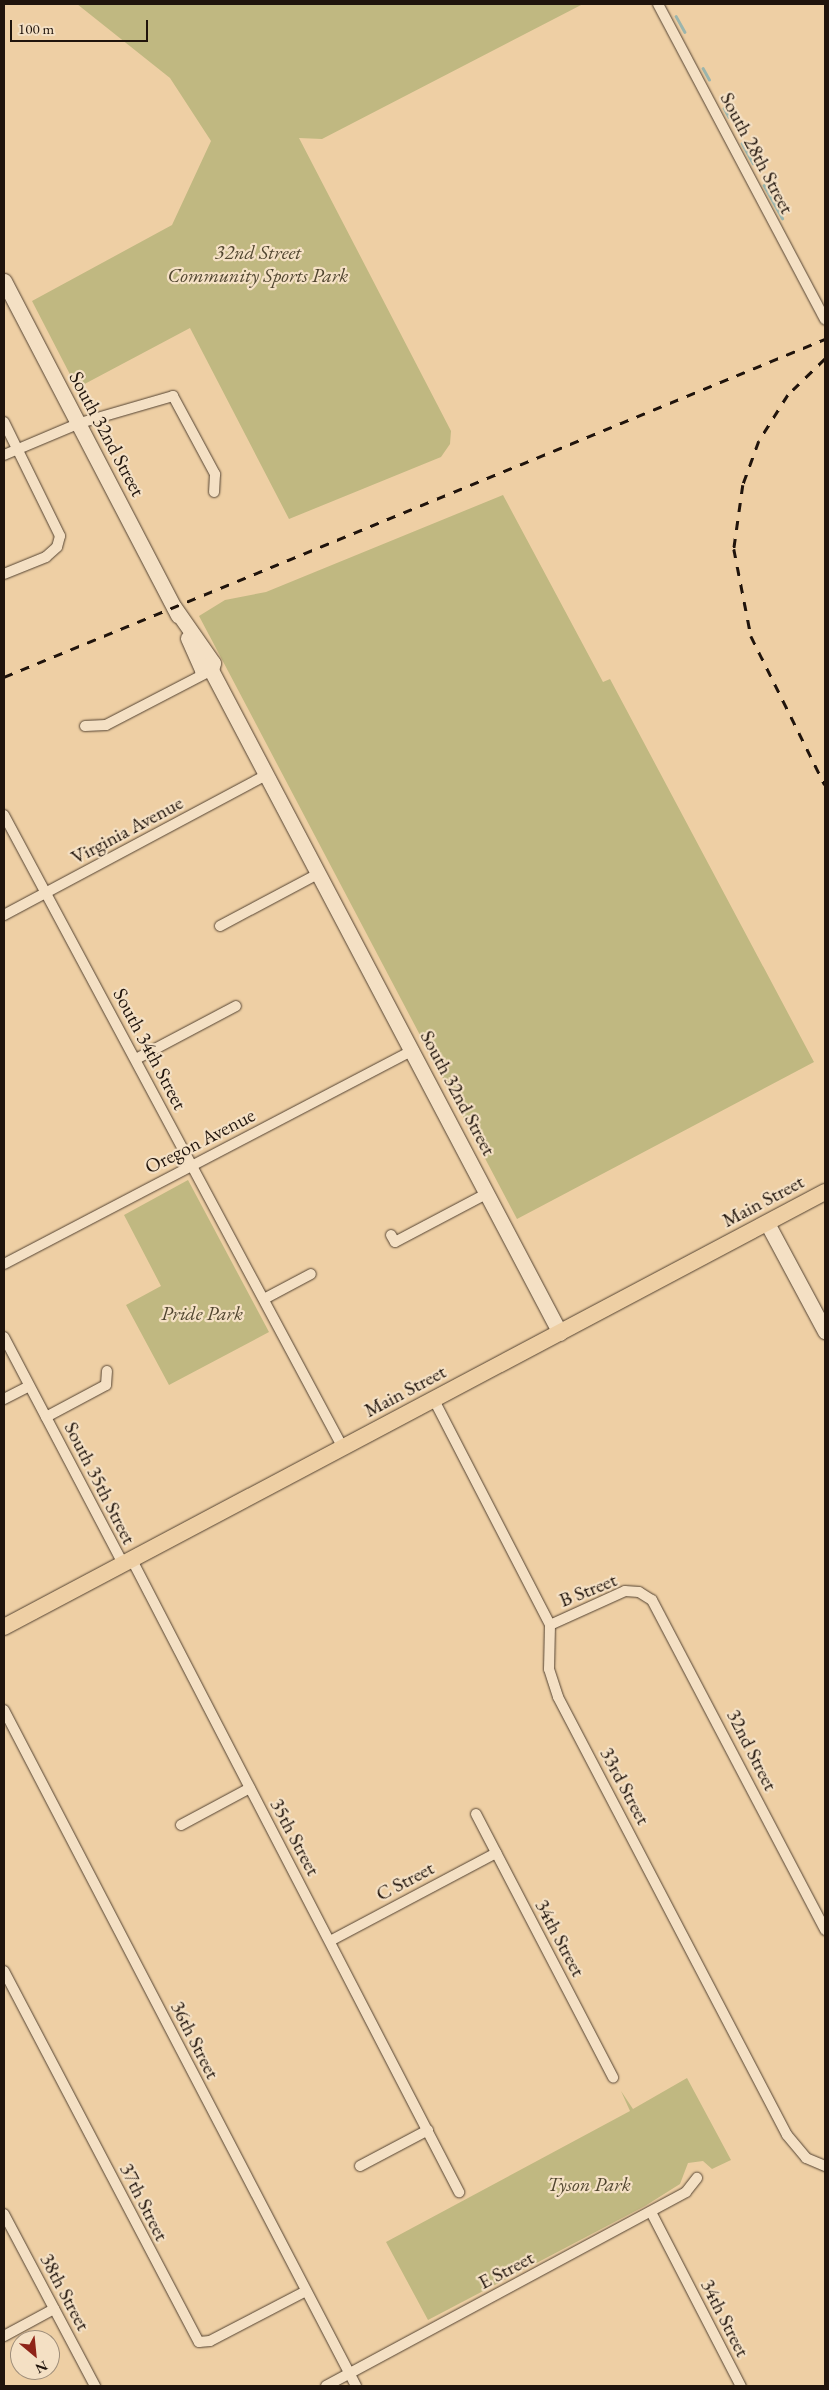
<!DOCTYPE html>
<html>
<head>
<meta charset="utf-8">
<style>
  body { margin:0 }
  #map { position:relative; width:829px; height:2390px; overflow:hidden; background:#eecfa4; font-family:"EB Garamond",serif }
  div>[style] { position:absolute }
  .green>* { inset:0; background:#c0b881 }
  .stream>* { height:2.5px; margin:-1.25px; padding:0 1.25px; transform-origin:1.25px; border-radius:1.25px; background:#9bb5ad }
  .roads { filter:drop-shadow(0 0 1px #544332) drop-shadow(0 0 1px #544332) }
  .street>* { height:10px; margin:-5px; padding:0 5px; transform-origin:5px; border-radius:5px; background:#f4e0c4 }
  .secondary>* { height:15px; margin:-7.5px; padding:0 7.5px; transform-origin:7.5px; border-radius:7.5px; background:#f4e0c4 }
  .primary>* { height:16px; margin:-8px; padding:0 8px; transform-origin:8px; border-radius:8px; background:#eecfa4 }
  .rail>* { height:2.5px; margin-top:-1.25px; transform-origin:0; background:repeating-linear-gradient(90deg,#20140c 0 9px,transparent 0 18px) }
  span { translate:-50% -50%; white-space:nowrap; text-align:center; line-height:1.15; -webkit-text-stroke:4.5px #f4e0c4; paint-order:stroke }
  .street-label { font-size:20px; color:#20140c }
  .park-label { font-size:20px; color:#50452f; font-style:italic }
  .frame { position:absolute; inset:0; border:5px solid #20140c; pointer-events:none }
  .north { position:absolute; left:10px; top:2330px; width:50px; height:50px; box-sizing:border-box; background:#f4e0c4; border:1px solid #9f8e7a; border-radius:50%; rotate:152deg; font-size:14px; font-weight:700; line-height:20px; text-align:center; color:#20140c }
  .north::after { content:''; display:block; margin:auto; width:18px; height:22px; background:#8f2418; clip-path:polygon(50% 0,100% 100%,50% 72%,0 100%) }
  .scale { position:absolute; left:10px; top:20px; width:138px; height:22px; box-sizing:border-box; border:2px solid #20140c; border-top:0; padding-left:6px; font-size:15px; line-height:18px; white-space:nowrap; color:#20140c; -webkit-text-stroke:4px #f4e0c4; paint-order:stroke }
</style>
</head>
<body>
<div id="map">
  <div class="green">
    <div style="clip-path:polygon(77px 4px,583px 4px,322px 139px,299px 138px,451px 431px,450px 444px,441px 457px,289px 519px,190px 328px,77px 388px,32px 301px,172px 225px,211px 141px,170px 78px)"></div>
    <div style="clip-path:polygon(503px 495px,603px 682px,610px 679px,814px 1062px,517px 1219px,199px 616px,225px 600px,266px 592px)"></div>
    <div style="clip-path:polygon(188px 1180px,269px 1332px,169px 1385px,126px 1305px,161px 1286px,124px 1215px)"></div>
    <div style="clip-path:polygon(687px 2078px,731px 2160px,712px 2169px,703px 2161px,688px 2163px,680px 2184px,645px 2206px,428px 2320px,386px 2242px,630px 2111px,621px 2091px,633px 2109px)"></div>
  </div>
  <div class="stream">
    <div style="left:676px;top:16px;width:18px;rotate:61deg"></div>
    <div style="left:703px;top:68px;width:13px;rotate:61deg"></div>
    <div style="left:724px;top:108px;width:10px;rotate:61deg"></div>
    <div style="left:742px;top:143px;width:23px;rotate:61deg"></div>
    <div style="left:764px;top:185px;width:38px;rotate:61deg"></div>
  </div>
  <div class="roads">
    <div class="street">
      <div style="left:658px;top:4px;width:357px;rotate:62.1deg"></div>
      <div style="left:4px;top:422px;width:127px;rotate:63.8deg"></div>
      <div style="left:60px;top:536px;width:11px;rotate:105deg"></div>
      <div style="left:57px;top:547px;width:15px;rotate:138deg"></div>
      <div style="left:46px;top:557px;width:45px;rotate:158deg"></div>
      <div style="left:4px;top:455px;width:82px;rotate:-22.8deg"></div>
      <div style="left:80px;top:423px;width:97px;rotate:-16.2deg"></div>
      <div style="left:173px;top:396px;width:89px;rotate:61.7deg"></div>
      <div style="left:215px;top:474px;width:18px;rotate:93deg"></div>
      <div style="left:85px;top:726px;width:21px;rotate:-3deg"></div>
      <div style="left:106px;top:725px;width:117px;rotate:-27.4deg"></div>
      <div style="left:4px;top:815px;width:718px;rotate:61.83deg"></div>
      <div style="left:4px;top:915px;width:297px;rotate:-28.1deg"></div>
      <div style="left:220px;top:926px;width:111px;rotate:-28deg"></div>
      <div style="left:136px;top:1059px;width:113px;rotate:-27.9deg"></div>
      <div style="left:391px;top:1235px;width:8px;rotate:60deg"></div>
      <div style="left:395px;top:1242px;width:105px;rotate:-27.8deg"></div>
      <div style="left:4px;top:1264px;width:462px;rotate:-27.6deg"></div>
      <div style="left:264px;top:1299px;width:53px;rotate:-28deg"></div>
      <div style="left:4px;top:1337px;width:256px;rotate:62.3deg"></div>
      <div style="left:4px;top:1399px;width:28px;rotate:-27deg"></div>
      <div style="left:434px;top:1400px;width:253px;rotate:62.7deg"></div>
      <div style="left:550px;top:1625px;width:44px;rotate:91.3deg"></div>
      <div style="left:549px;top:1669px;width:29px;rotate:72deg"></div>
      <div style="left:558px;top:1697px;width:494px;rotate:62.4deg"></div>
      <div style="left:787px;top:2135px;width:30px;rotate:50deg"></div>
      <div style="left:806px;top:2158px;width:21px;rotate:23deg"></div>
      <div style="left:46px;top:1417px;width:68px;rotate:-28.1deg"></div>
      <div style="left:106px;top:1385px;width:14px;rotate:-86deg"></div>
      <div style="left:132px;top:1560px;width:712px;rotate:62.64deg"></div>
      <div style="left:550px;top:1625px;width:82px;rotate:-24.4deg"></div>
      <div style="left:625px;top:1591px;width:14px;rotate:4deg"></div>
      <div style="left:639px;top:1592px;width:15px;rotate:32deg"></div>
      <div style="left:652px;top:1600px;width:373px;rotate:62.3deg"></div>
      <div style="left:4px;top:1710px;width:762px;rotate:62.49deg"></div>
      <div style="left:476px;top:1814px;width:297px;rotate:62.5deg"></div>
      <div style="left:181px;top:1825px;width:78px;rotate:-28.2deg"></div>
      <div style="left:330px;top:1941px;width:188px;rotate:-27.9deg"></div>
      <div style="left:4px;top:1971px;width:419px;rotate:62.3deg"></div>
      <div style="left:199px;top:2342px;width:11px;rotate:-5deg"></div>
      <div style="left:210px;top:2341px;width:108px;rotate:-27.5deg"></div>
      <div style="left:360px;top:2166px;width:77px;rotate:-27.9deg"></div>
      <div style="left:651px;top:2212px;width:196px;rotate:62.7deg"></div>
      <div style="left:4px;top:2214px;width:195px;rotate:62.1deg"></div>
      <div style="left:4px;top:2336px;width:57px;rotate:-28.4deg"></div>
      <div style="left:326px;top:2386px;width:409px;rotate:-28.3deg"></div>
      <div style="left:686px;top:2192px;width:18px;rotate:-52deg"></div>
    </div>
    <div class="secondary">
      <div style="left:4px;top:281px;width:377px;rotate:62.5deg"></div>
      <div style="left:174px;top:607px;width:68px;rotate:55.1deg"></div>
      <div style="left:213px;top:663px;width:7px;rotate:106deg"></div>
      <div style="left:211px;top:670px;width:749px;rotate:62.24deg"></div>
      <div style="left:188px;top:638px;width:35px;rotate:66deg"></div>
      <div style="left:202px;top:670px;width:9px"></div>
      <div style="left:767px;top:1223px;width:123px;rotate:61.8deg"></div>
    </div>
    <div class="primary">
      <div style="left:4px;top:1627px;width:929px;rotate:-27.92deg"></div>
    </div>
  </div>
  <div class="rail">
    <div style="left:825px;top:359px;width:52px;rotate:135.8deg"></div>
    <div style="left:788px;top:395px;width:54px;rotate:122.2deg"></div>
    <div style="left:759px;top:441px;width:47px;rotate:110deg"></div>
    <div style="left:743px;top:485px;width:65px;rotate:98deg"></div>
    <div style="left:734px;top:549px;width:89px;rotate:78.9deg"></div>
    <div style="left:751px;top:636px;width:166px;rotate:63.6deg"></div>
    <div style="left:4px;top:677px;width:888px;rotate:-22.38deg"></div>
  </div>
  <div class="street-label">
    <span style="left:757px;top:153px;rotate:62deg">South 28th Street</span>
    <span style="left:107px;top:434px;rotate:62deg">South 32nd Street</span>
    <span style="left:127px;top:830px;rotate:-28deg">Virginia Avenue</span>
    <span style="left:150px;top:1049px;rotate:62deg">South 34th Street</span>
    <span style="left:458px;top:1093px;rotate:62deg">South 32nd Street</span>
    <span style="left:200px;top:1141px;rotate:-27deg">Oregon Avenue</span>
    <span style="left:763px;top:1201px;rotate:-28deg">Main Street</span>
    <span style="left:405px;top:1391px;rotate:-28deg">Main Street</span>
    <span style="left:100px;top:1483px;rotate:63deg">South 35th Street</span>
    <span style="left:588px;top:1590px;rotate:-22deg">B Street</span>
    <span style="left:752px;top:1750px;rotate:63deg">32nd Street</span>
    <span style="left:625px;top:1786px;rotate:62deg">33rd Street</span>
    <span style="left:295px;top:1837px;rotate:62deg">35th Street</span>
    <span style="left:405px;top:1881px;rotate:-28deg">C Street</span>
    <span style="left:560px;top:1938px;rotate:62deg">34th Street</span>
    <span style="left:195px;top:2040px;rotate:63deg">36th Street</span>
    <span style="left:144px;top:2202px;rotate:63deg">37th Street</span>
    <span style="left:506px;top:2270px;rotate:-28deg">E Street</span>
    <span style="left:65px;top:2292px;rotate:62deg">38th Street</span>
    <span style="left:725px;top:2318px;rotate:63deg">34th Street</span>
  </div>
  <div class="park-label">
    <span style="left:258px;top:264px">32nd Street<br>Community Sports Park</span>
    <span style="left:202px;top:1313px">Pride Park</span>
    <span style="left:589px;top:2184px">Tyson Park</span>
  </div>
  <div class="frame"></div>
  <div class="north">N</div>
  <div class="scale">100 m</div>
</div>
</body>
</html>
